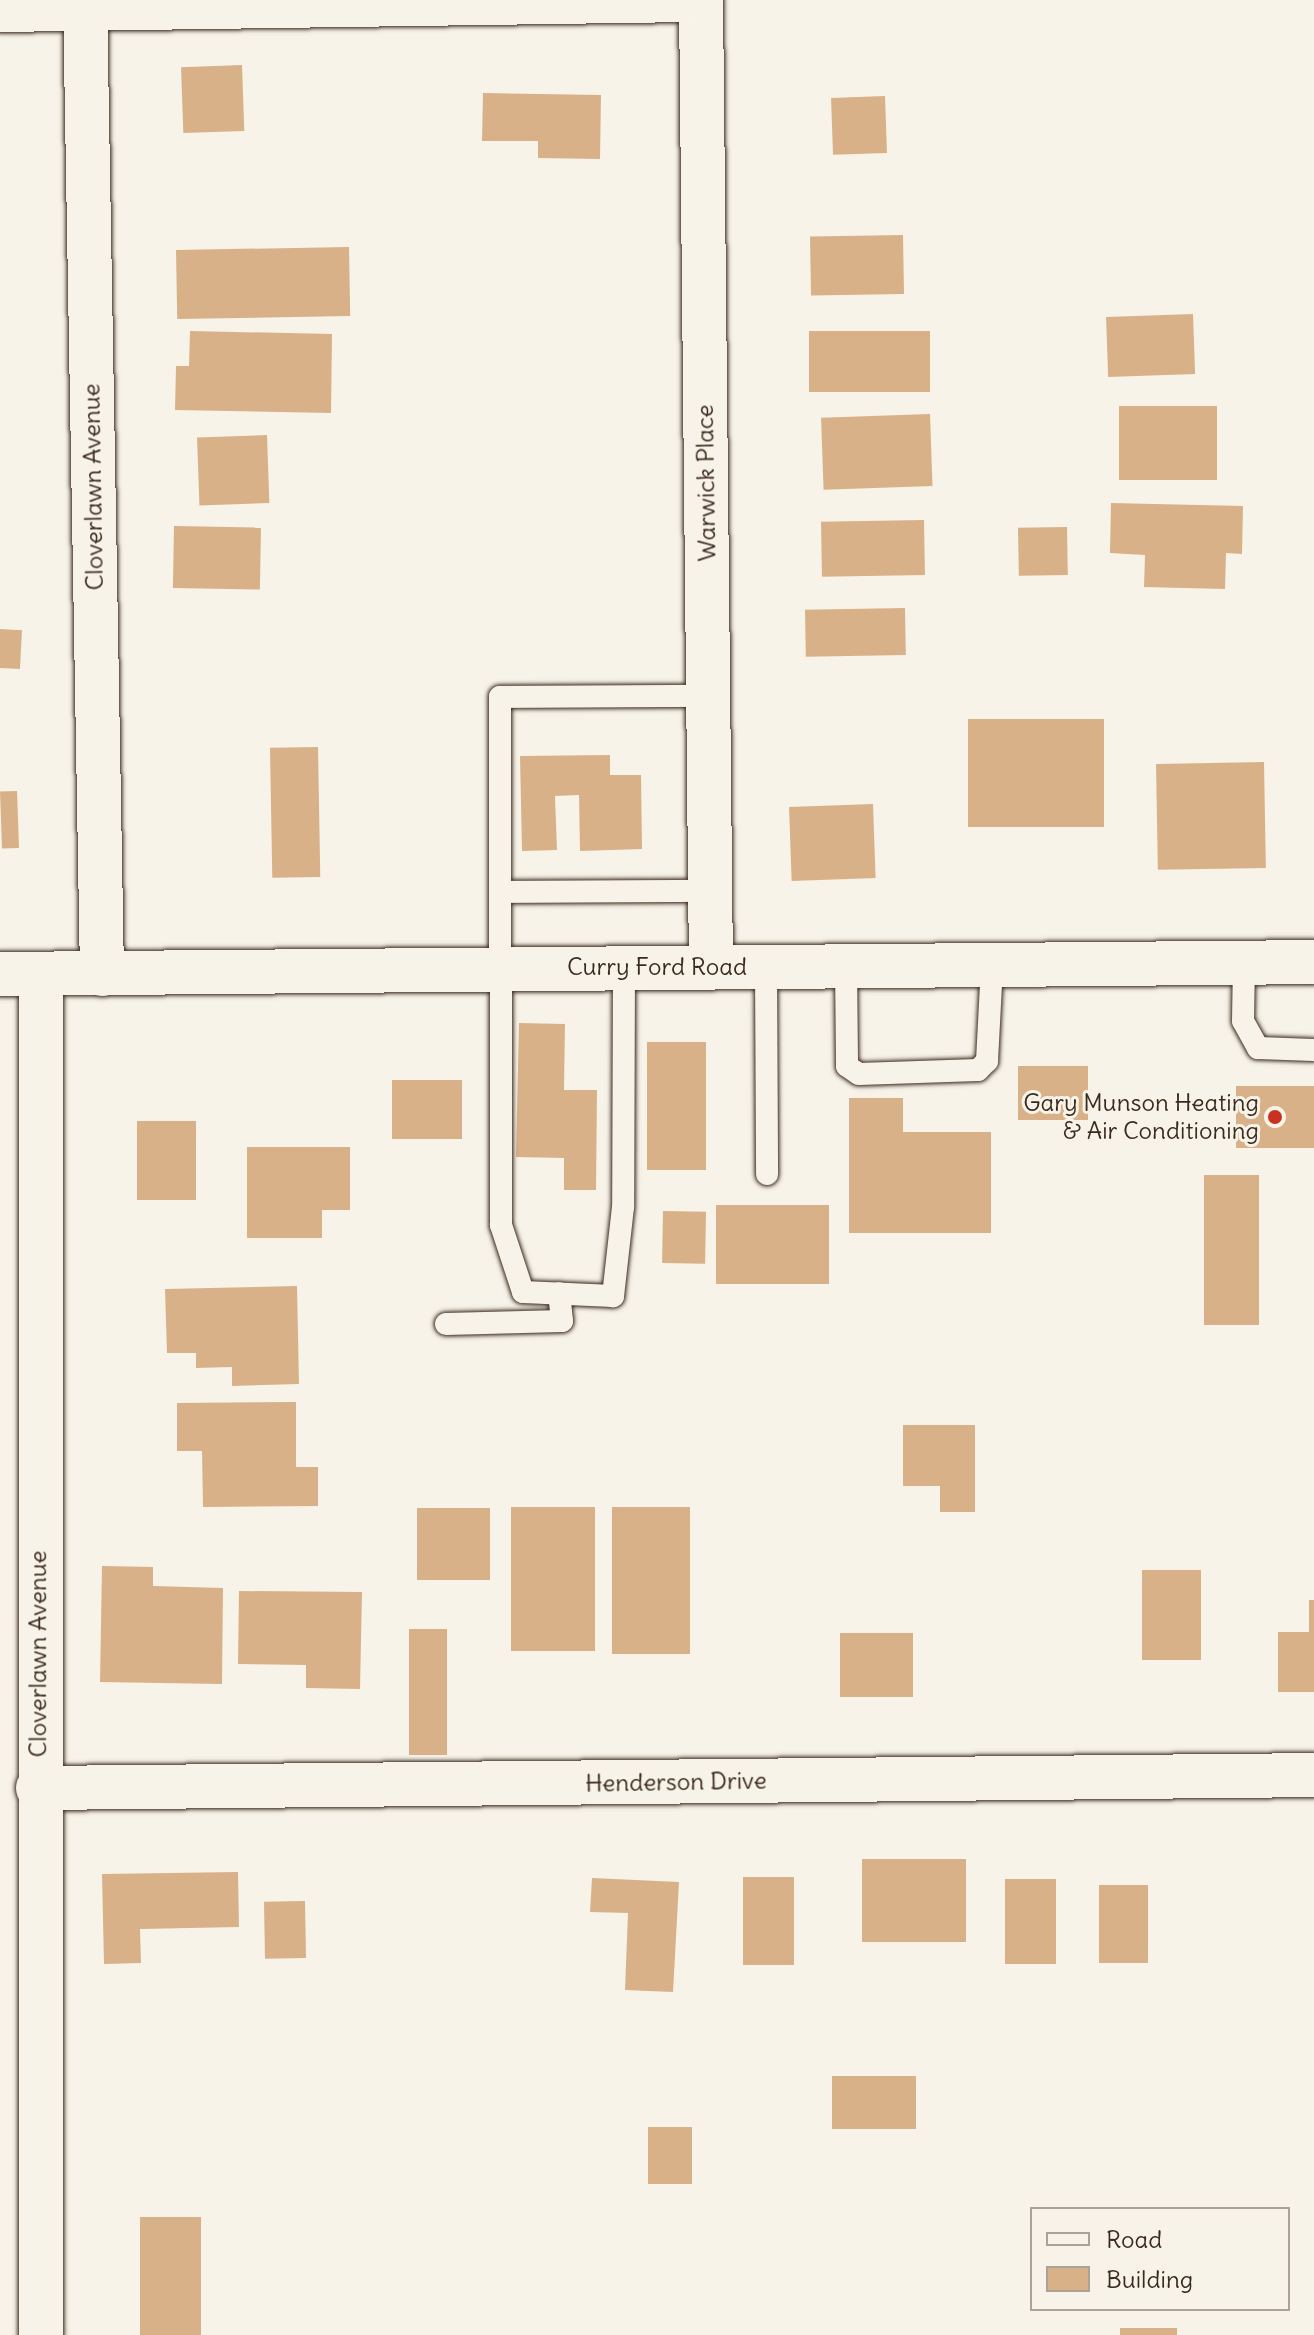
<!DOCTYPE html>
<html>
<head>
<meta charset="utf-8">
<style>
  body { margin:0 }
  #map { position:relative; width:1314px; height:2335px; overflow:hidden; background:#f7f3e8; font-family:Delius,sans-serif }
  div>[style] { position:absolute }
  .building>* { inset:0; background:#d8b189; transform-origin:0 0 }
  .roads { filter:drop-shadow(0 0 2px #3b2a1e) drop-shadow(0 0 2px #3b2a1e) }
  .service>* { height:22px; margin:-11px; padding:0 11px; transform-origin:11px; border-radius:11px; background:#f7f3e8 }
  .minor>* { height:44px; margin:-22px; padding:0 22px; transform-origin:22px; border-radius:22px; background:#f7f3e8 }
  .tertiary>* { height:44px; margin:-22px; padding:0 22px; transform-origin:22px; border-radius:22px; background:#f7f3e8 }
  .dots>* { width:22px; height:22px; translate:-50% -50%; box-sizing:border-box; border:4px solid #f7f3e8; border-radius:50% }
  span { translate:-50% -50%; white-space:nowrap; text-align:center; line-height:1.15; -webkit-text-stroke:6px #f7f3e8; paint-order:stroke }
  .street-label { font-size:24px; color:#3b2a1e }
  .poi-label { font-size:24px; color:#3b2a1e }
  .right { translate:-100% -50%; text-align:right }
  .legend { position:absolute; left:1030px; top:2207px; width:260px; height:104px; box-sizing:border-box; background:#f7f3e8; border:2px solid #aca397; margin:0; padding:10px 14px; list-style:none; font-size:24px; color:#3b2a1e }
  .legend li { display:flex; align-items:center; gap:16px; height:40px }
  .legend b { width:40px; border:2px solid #aca397 }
</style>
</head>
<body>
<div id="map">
  <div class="building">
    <div style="left:242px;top:65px;width:66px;height:61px;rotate:88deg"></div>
    <div style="clip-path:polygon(483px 93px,601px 95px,600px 159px,538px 158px,538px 141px,482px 141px)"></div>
    <div style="left:885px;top:96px;width:57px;height:54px;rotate:88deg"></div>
    <div style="left:903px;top:235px;width:59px;height:93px;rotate:89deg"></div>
    <div style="left:349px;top:247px;width:69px;height:173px;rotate:89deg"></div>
    <div style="left:1193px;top:314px;width:60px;height:87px;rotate:88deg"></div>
    <div style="clip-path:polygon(190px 331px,332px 334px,331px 413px,175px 410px,176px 366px,189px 366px)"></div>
    <div style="left:809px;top:331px;width:121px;height:61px"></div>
    <div style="left:1119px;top:406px;width:98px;height:74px"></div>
    <div style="left:930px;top:414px;width:72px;height:109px;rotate:88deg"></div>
    <div style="left:267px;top:435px;width:68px;height:70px;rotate:88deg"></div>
    <div style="clip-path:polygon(1111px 503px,1243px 506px,1242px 554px,1226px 553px,1225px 589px,1144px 587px,1145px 555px,1110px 553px)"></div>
    <div style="left:924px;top:520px;width:55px;height:103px;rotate:89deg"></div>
    <div style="left:174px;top:526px;width:87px;height:62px;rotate:1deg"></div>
    <div style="left:1067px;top:527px;width:48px;height:49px;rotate:89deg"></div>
    <div style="left:905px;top:608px;width:47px;height:100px;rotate:89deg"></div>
    <div style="left:0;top:629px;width:22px;height:39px;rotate:3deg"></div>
    <div style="left:968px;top:719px;width:136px;height:108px"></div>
    <div style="left:318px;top:747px;width:130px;height:48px;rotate:89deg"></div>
    <div style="clip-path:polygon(610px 755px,610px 775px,641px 775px,642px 849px,580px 851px,579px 795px,555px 796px,557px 850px,522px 851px,520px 756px)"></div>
    <div style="left:1264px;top:762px;width:106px;height:108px;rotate:89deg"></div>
    <div style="left:17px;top:791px;width:57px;height:17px;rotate:88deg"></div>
    <div style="left:873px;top:804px;width:74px;height:84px;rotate:88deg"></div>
    <div style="clip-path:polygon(519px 1023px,565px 1024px,564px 1090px,597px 1090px,596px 1190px,564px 1190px,564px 1158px,516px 1157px)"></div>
    <div style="left:647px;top:1042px;width:59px;height:128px"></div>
    <div style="left:1018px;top:1066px;width:70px;height:54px"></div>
    <div style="left:392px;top:1080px;width:70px;height:59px"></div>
    <div style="left:1236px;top:1086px;width:78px;height:62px"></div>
    <div style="clip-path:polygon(849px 1098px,903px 1098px,903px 1132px,991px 1132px,991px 1233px,849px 1233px)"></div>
    <div style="left:137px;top:1121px;width:59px;height:79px"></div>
    <div style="clip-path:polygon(247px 1147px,350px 1147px,350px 1210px,322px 1210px,322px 1238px,247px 1238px)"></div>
    <div style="left:1204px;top:1175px;width:55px;height:150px"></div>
    <div style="left:716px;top:1205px;width:113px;height:79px"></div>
    <div style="left:663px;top:1211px;width:43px;height:52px;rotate:1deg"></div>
    <div style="clip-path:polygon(297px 1286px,299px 1384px,232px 1386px,232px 1367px,196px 1368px,196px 1353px,167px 1353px,165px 1289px)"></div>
    <div style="clip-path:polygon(296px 1402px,296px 1467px,318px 1467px,318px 1506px,203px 1507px,202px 1451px,177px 1451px,177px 1403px)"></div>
    <div style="clip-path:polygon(903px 1425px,975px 1425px,975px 1512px,940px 1512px,940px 1486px,903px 1486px)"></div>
    <div style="left:511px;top:1507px;width:84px;height:144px"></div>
    <div style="left:612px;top:1507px;width:78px;height:147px"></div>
    <div style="left:417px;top:1508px;width:73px;height:72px"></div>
    <div style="clip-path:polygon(102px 1566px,153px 1567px,153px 1586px,223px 1588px,222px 1684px,100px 1682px)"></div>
    <div style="left:1142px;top:1570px;width:59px;height:90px"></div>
    <div style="clip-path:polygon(239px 1591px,362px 1592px,360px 1689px,306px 1688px,306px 1665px,238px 1664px)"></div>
    <div style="clip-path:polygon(1309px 1600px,1314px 1600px,1314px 1692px,1278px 1692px,1278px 1632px,1309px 1632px)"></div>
    <div style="left:409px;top:1629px;width:38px;height:126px"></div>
    <div style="left:840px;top:1633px;width:73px;height:64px"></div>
    <div style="left:862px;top:1859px;width:104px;height:83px"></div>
    <div style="clip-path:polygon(238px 1872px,239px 1927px,140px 1929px,141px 1963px,104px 1964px,102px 1874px)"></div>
    <div style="left:743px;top:1877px;width:51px;height:88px"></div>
    <div style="clip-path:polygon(592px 1878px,679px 1882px,673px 1992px,625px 1990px,628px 1913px,590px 1912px)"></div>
    <div style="left:1005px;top:1879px;width:51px;height:85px"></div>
    <div style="left:1099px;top:1885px;width:49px;height:78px"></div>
    <div style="left:305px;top:1901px;width:57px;height:41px;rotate:89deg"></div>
    <div style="left:832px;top:2076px;width:84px;height:53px"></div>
    <div style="left:648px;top:2127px;width:44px;height:57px"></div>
    <div style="left:140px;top:2217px;width:61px;height:118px"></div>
    <div style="left:1120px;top:2328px;width:57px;height:7px"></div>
  </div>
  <div class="roads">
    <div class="service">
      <div style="left:501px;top:892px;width:209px;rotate:-0.3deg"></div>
      <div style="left:1244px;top:963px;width:58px;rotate:91deg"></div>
      <div style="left:1243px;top:1021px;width:31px;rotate:61deg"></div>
      <div style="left:1258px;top:1048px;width:56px;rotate:2deg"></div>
      <div style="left:846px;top:966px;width:100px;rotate:89.4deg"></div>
      <div style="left:847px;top:1066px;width:14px;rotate:34deg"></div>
      <div style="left:859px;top:1074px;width:119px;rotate:-1.9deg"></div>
      <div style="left:978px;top:1070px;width:13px;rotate:-45deg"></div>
      <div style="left:987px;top:1061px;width:97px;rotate:-87deg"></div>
      <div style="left:766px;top:967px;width:207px;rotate:89.7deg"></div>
      <div style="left:624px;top:968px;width:239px;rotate:90.2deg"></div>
      <div style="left:623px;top:1207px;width:90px;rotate:96.4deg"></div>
      <div style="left:613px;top:1296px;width:90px;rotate:-177.5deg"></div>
      <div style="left:523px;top:1292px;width:71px;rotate:-108.2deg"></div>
      <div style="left:501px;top:1225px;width:528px;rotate:-90.11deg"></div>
      <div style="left:500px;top:697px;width:208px;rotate:-0.3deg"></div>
      <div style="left:446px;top:1324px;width:116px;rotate:-1.5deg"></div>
      <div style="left:562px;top:1321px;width:28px;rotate:-96deg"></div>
    </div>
    <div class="minor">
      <div style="left:85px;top:0;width:974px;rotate:89deg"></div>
      <div style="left:701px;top:0;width:966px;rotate:89.41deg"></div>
      <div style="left:0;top:10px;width:687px;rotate:-0.83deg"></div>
      <div style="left:38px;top:1788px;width:1276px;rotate:-0.58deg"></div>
      <div style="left:41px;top:2335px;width:1361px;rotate:-90deg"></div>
    </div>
    <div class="tertiary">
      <div style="left:0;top:974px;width:1314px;rotate:-0.52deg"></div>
    </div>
  </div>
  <div class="dots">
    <div style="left:1275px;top:1117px;background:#c8321e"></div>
  </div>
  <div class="street-label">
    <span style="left:706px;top:483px;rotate:-91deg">Warwick Place</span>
    <span style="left:93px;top:487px;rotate:-91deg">Cloverlawn Avenue</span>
    <span style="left:657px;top:967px">Curry Ford Road</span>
    <span style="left:38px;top:1654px;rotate:-90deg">Cloverlawn Avenue</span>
    <span style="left:676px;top:1782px;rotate:-1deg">Henderson Drive</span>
  </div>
  <div class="poi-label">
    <span class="right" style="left:1259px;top:1117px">Gary Munson Heating<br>&amp; Air Conditioning</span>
  </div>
  <ul class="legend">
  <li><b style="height:10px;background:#f7f3e8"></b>Road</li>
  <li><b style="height:22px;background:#d8b189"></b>Building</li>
  </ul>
</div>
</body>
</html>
